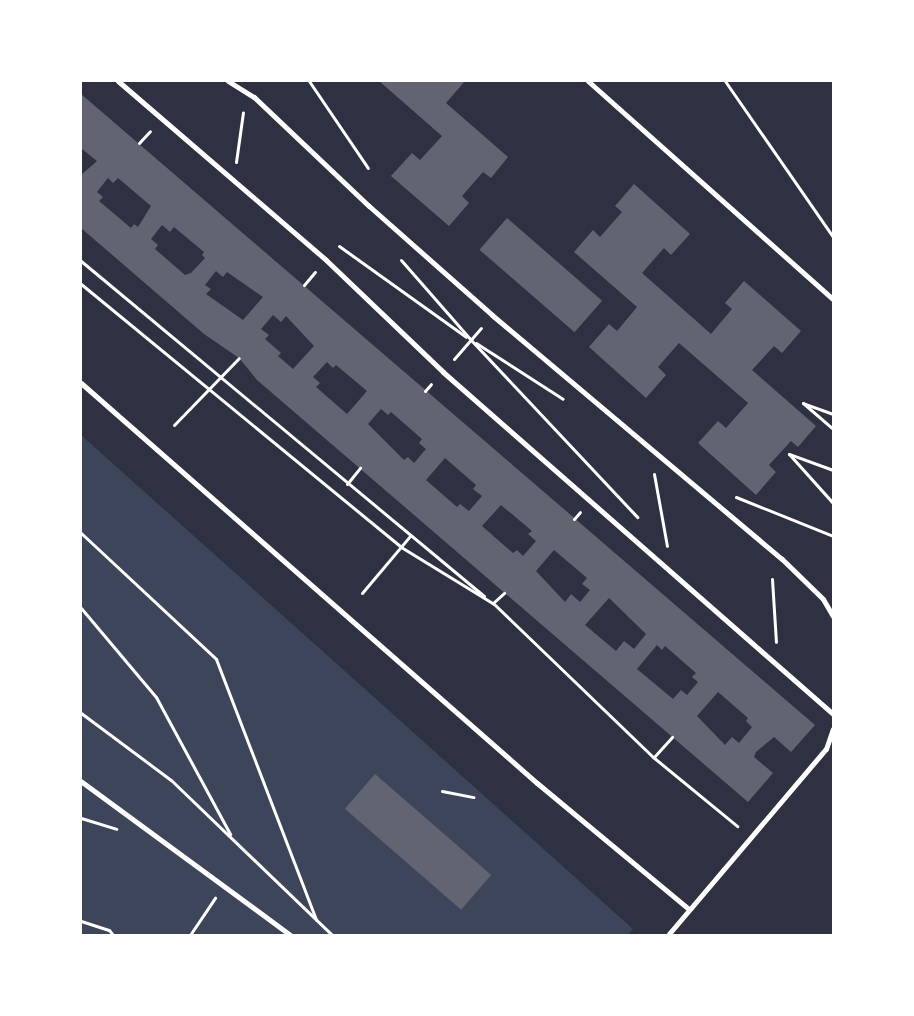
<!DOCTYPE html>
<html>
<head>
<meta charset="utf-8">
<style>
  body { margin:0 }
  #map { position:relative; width:914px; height:1016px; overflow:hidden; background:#2d3142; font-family:"Work Sans",sans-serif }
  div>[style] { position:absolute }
  .green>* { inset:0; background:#3c4559 }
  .building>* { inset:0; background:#626471; transform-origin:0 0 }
  .path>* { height:3px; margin:-1.5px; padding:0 1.5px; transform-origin:1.5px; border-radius:1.5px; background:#fff }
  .pedestrian>* { height:4.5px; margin:-2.25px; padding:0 2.25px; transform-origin:2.25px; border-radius:2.25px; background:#fff }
  .minor>* { height:5px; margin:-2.5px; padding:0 2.5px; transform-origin:2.5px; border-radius:2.5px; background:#fff }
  span { translate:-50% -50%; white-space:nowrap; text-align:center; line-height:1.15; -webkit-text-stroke:4px #fff; paint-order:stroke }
  .frame { position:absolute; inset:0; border:82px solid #fff; pointer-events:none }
</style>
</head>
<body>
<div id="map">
  <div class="green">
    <div style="clip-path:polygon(81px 435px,633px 929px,628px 935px,81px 935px)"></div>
  </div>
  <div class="building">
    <div style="clip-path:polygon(379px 81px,465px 81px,446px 103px,508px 157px,491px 178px,483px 172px,462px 196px,469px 203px,449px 226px,391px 176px,412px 153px,420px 160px,442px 136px)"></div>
    <div style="clip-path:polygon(evenodd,81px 94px,815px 725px,791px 752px,774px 737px,756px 752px,754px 757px,773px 773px,748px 802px,257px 380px,239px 358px,204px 334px,81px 228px,81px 175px,97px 161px,82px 149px,81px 94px,108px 178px,113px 183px,118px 178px,151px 206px,138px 227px,134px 224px,131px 228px,99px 201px,103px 197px,97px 192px,108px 178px,81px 94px,162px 225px,170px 232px,174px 227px,204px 252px,202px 255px,205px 258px,191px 273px,185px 275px,155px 249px,158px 245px,151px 239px,162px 225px,81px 94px,216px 271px,223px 277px,227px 272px,263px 297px,243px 320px,206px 294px,211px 289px,205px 285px,216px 271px,81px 94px,273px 315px,281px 322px,286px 316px,314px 346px,293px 369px,278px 356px,281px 353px,265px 339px,269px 335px,261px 329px,273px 315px,81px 94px,327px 362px,333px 368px,336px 365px,367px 391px,347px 414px,316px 387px,320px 383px,313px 377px,327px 362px,81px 94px,381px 409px,388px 415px,391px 412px,422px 439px,419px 443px,426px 449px,414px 463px,408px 457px,404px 460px,368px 424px,381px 409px,81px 94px,445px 458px,476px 485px,473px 489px,482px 496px,469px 511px,460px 504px,457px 507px,426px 480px,445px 458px,81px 94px,501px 505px,532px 531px,528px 534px,536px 541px,523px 556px,517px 550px,513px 553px,482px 526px,501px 505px,81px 94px,554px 550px,587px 578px,582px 584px,590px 590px,580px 602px,571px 594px,565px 602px,536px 571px,554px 550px,81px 94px,609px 598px,646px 634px,634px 649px,624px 641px,616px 651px,585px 625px,609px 598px,81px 94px,657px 645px,662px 650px,665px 646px,696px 673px,692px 677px,698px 682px,687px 695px,681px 690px,673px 699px,637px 669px,657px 645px,81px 94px,718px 692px,748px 718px,746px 721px,752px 727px,739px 743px,732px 737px,725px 745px,697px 716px,718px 692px)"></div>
    <div style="clip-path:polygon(634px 184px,690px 234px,671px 255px,664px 248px,642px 273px,711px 334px,732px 309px,725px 303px,744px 281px,801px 331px,782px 353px,774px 346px,752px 370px,816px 426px,798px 447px,791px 441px,769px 465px,776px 472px,756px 495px,698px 443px,718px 421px,726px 428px,748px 403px,679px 343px,658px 367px,666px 375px,646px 398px,589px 347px,609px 324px,617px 331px,637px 307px,574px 252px,593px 230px,600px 237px,622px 212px,615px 206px)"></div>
    <div style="left:507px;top:218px;width:126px;height:42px;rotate:41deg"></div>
    <div style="left:375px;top:774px;width:154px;height:46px;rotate:41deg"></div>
  </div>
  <div class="path">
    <div style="left:309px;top:81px;width:105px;rotate:55.9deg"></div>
    <div style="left:725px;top:81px;width:190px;rotate:55.3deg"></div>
    <div style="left:139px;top:143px;width:16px;rotate:-47deg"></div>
    <div style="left:236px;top:162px;width:50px;rotate:-82deg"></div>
    <div style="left:339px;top:246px;width:156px;rotate:35.6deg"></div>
    <div style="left:401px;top:260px;width:106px;rotate:48.8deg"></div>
    <div style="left:471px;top:340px;width:243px;rotate:46.8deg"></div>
    <div style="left:81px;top:261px;width:524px;rotate:39.74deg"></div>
    <div style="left:81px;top:284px;width:414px;rotate:39.4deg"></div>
    <div style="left:401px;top:547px;width:109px;rotate:31.5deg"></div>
    <div style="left:494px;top:604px;width:221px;rotate:43.9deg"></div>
    <div style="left:653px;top:757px;width:109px;rotate:39.4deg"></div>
    <div style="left:304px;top:285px;width:17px;rotate:-50deg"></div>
    <div style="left:476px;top:343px;width:103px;rotate:32.8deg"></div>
    <div style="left:454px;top:359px;width:41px;rotate:-48.9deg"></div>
    <div style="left:425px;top:391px;width:9px;rotate:-49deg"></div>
    <div style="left:833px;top:414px;width:32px;rotate:-160deg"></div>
    <div style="left:803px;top:403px;width:40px;rotate:41deg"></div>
    <div style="left:174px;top:425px;width:93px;rotate:-45.9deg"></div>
    <div style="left:833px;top:470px;width:47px;rotate:-160deg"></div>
    <div style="left:789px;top:454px;width:66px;rotate:48.1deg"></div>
    <div style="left:654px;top:474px;width:73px;rotate:79.8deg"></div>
    <div style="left:347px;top:484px;width:21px;rotate:-51deg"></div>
    <div style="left:736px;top:497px;width:105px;rotate:21.9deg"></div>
    <div style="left:574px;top:519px;width:9px;rotate:-49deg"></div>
    <div style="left:81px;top:533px;width:185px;rotate:43deg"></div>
    <div style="left:216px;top:659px;width:279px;rotate:69deg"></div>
    <div style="left:772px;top:579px;width:63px;rotate:86.4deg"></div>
    <div style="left:362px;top:593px;width:75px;rotate:-49.9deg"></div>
    <div style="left:493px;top:603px;width:15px;rotate:-42deg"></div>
    <div style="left:81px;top:608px;width:116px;rotate:49.9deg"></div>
    <div style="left:156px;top:697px;width:156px;rotate:61.6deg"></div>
    <div style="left:81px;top:713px;width:112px;rotate:36.7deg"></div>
    <div style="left:171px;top:780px;width:223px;rotate:43.9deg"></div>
    <div style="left:654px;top:757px;width:27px;rotate:-48deg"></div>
    <div style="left:442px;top:791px;width:32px;rotate:11deg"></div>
    <div style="left:81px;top:818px;width:37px;rotate:17deg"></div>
    <div style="left:81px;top:921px;width:29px;rotate:18deg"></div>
    <div style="left:109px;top:930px;width:6px;rotate:51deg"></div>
    <div style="left:190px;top:935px;width:45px;rotate:-56deg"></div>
  </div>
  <div class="pedestrian">
    <div style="left:81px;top:781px;width:260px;rotate:36.3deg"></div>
  </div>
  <div class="minor">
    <div style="left:118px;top:81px;width:274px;rotate:40.7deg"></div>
    <div style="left:326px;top:260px;width:162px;rotate:43.7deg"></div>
    <div style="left:443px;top:372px;width:519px;rotate:41.25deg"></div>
    <div style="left:228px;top:81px;width:31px;rotate:32deg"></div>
    <div style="left:254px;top:97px;width:158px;rotate:43.5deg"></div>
    <div style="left:369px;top:206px;width:164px;rotate:41.5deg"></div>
    <div style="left:492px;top:315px;width:379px;rotate:40.1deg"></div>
    <div style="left:782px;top:559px;width:57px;rotate:44.3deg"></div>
    <div style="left:823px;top:599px;width:20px;rotate:60deg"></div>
    <div style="left:588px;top:81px;width:328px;rotate:41.7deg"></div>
    <div style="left:81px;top:383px;width:607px;rotate:41.26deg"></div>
    <div style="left:537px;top:783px;width:197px;rotate:39.7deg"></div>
    <div style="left:668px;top:935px;width:244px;rotate:-49.7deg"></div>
    <div style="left:826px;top:749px;width:21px;rotate:-71deg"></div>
  </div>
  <div class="frame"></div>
</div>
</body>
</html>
